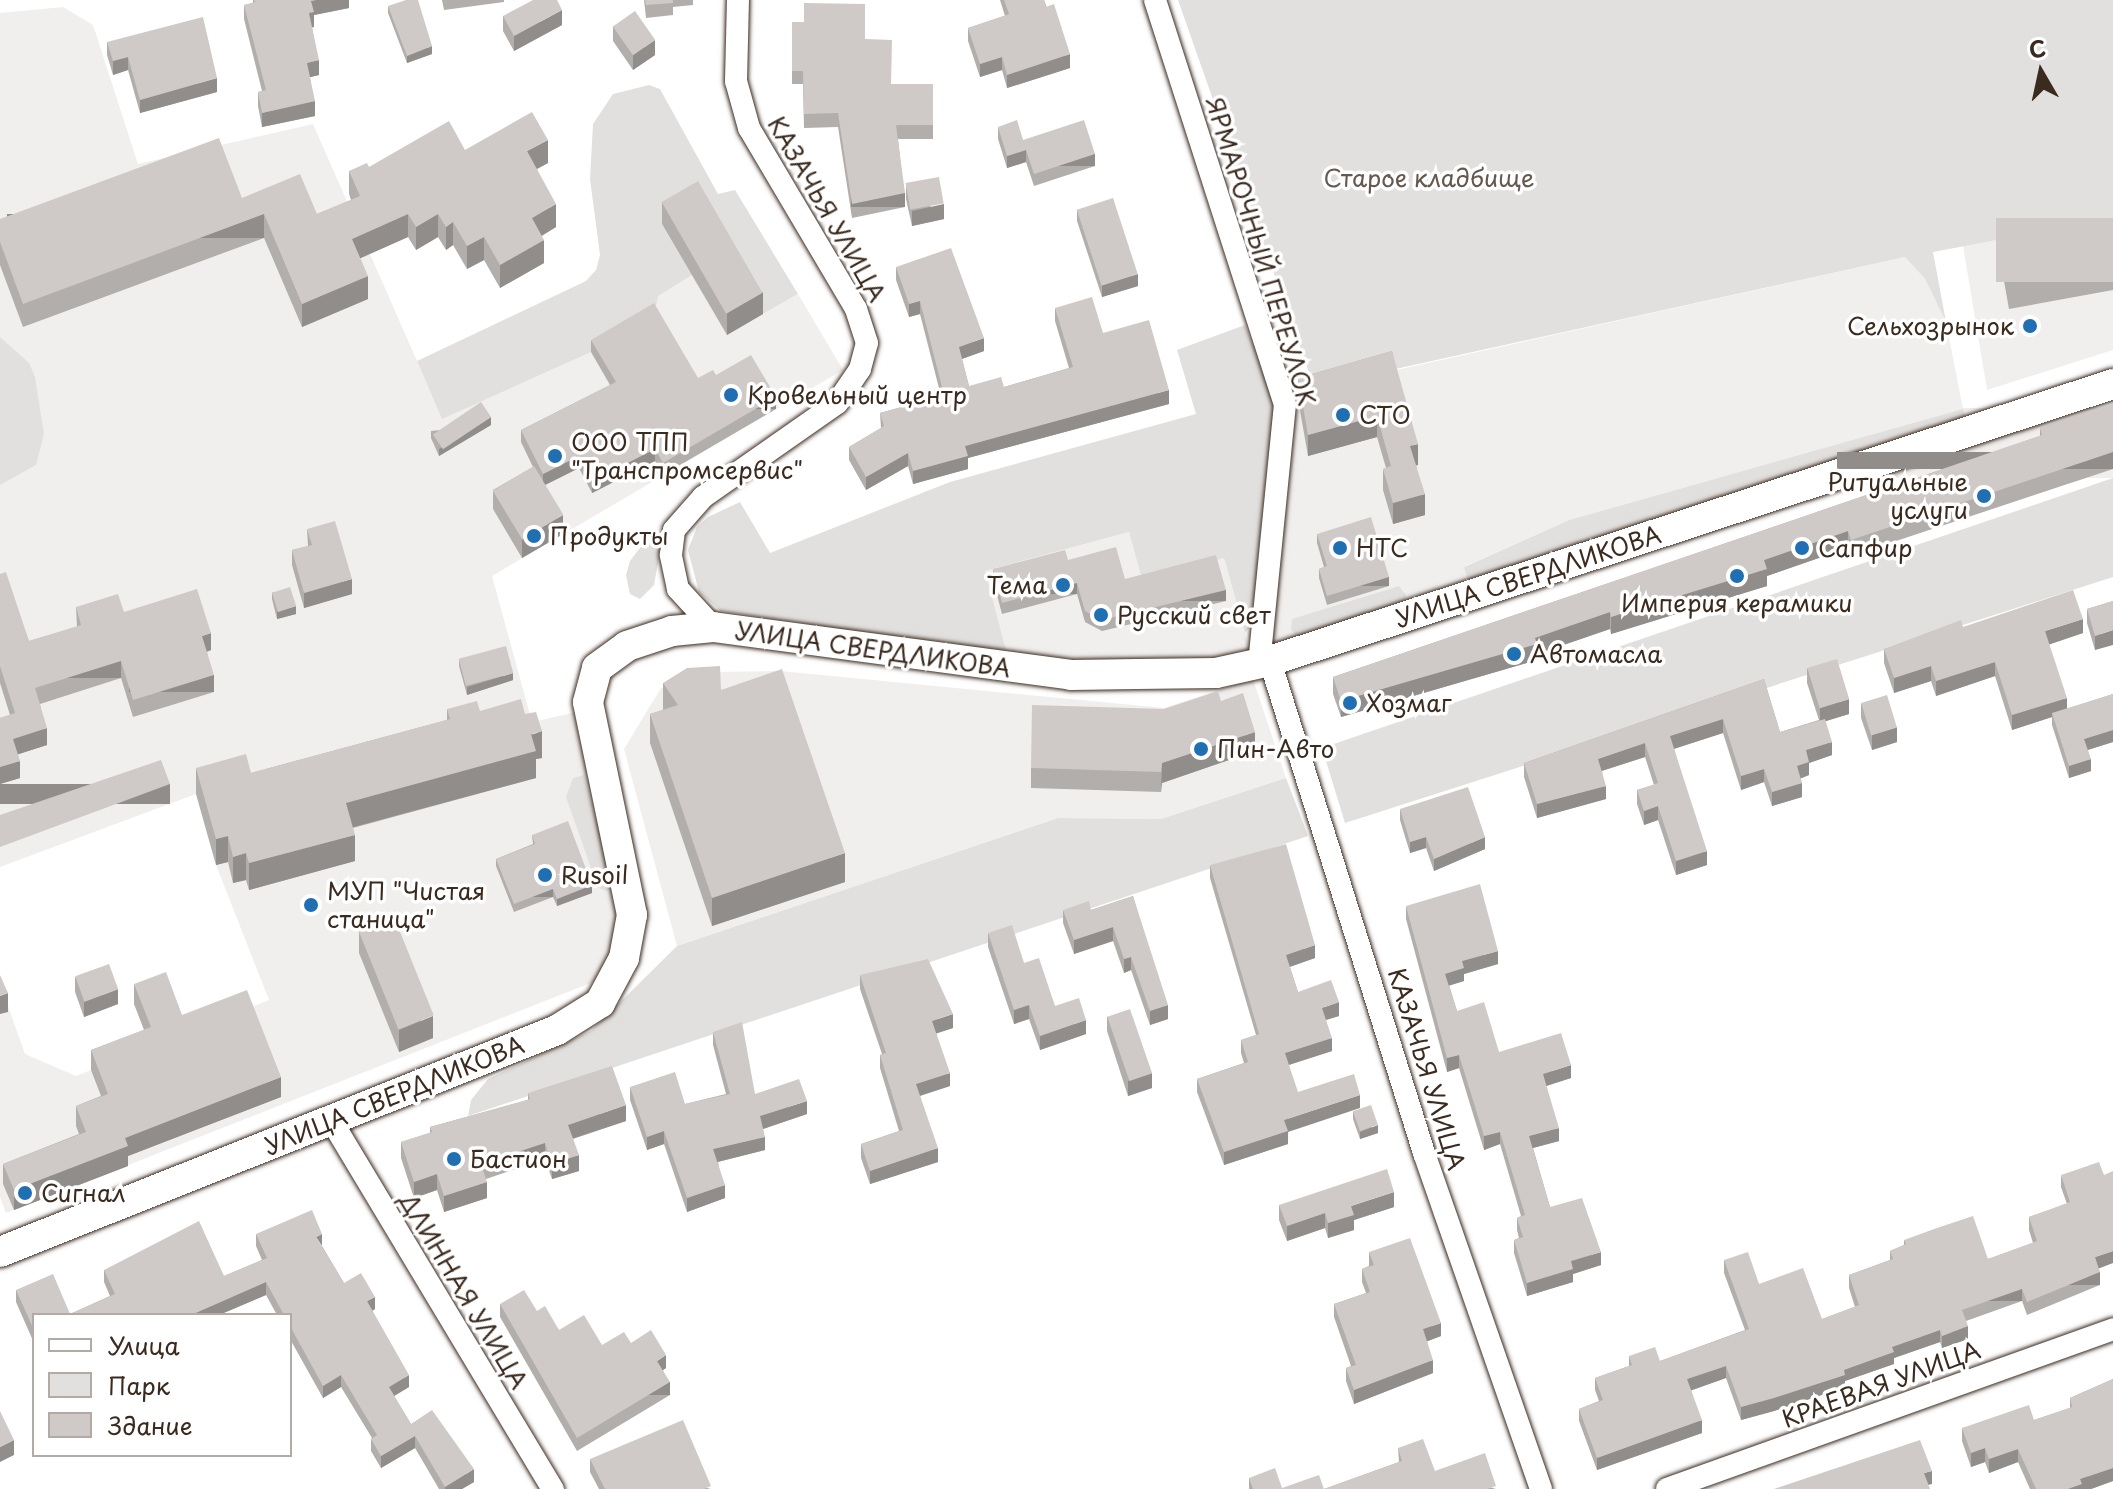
<!DOCTYPE html>
<html>
<head>
<meta charset="utf-8">
<style>
  body { margin:0 }
  #map { position:relative; width:2113px; height:1489px; overflow:hidden; background:#fff; font-family:"Playpen Sans",sans-serif }
  div>[style] { position:absolute }
  .built>* { inset:0; background:#f1efee; transform-origin:0 0 }
  .green>* { inset:0; background:#e2e0de }
  .roads { filter:drop-shadow(0 0 2px #3b2a1e) drop-shadow(0 0 2px #3b2a1e) }
  .street>* { height:22px; margin:-11px; padding:0 11px; transform-origin:11px; border-radius:11px; background:#fff }
  .secondary>* { height:30px; margin:-15px; padding:0 15px; transform-origin:15px; border-radius:15px; background:#fff }
  .wall>* { inset:0; background:#b2aeab }
  .shaded-wall>* { inset:0; background:#918d8b; transform-origin:0 0 }
  .building>* { inset:0; background:#cfcac7; transform-origin:0 0 }
  .dots>* { width:22px; height:22px; translate:-50% -50%; box-sizing:border-box; border:4px solid #fff; border-radius:50% }
  span { translate:-50% -50%; white-space:nowrap; text-align:center; line-height:1.15; -webkit-text-stroke:7px #fff; paint-order:stroke }
  .park-label { font-size:24px; color:#65584e }
  .street-label { font-size:24px; color:#3b2a1e }
  .poi-label { font-size:24px; color:#3b2a1e }
  .right { translate:-100% -50%; text-align:right }
  .left { translate:0 -50%; text-align:left }
  .legend { position:absolute; left:32px; top:1313px; width:260px; height:144px; box-sizing:border-box; background:#fff; border:2px solid #b1aaa5; margin:0; padding:10px 14px; list-style:none; font-size:24px; color:#3b2a1e }
  .legend li { display:flex; align-items:center; gap:16px; height:40px }
  .legend b { width:40px; border:2px solid #b1aaa5 }
  .north { position:absolute; left:2001px; top:32px; width:80px; height:80px; -webkit-text-stroke:6px #fff; paint-order:stroke; rotate:351deg; font-size:22px; font-weight:700; line-height:32px; text-align:center; color:#3b2a1e }
  .north::after { content:''; display:block; margin:auto; width:28px; height:36px; background:#3b2a1e; clip-path:polygon(50% 0,100% 100%,50% 72%,0 100%) }
</style>
</head>
<body>
<div id="map">
  <div class="built">
    <div style="clip-path:polygon(63px 7px,93px 25px,138px 164px,313px 124px,442px 418px,692px 275px,727px 335px,798px 294px,843px 370px,492px 576px,532px 722px,577px 712px,623px 923px,601px 979px,6px 1213px,0 1197px,0 983px,25px 1054px,76px 1076px,269px 1000px,216px 865px,196px 794px,0 867px,0 13px)"></div>
    <div style="clip-path:polygon(2113px 218px,2113px 350px,1987px 390px,1963px 246px)"></div>
    <div style="clip-path:polygon(1905px 257px,1925px 279px,1946px 322px,1963px 409px,1569px 520px,1465px 566px,1469px 584px,1267px 646px,1288px 394px)"></div>
    <div style="left:2113px;top:408px;width:70px;height:859px;rotate:90deg"></div>
    <div style="clip-path:polygon(1129px 532px,1142px 580px,1224px 558px,1251px 655px,1127px 668px,1007px 654px,984px 571px)"></div>
    <div style="clip-path:polygon(780px 671px,1164px 708px,1253px 679px,1286px 778px,1161px 819px,1058px 818px,677px 946px,624px 749px,661px 688px,714px 672px)"></div>
  </div>
  <div class="green">
    <div style="clip-path:polygon(1178px 0,2113px 0,2113px 218px,1933px 252px,1946px 322px,1925px 279px,1905px 257px,1314px 387px)"></div>
    <div style="clip-path:polygon(649px 85px,660px 89px,718px 194px,735px 190px,798px 294px,763px 314px,697px 204px,662px 224px,692px 275px,658px 296px,654px 315px,591px 352px,442px 419px,417px 361px,586px 281px,596px 270px,600px 255px,590px 179px,593px 124px,613px 94px)"></div>
    <div style="clip-path:polygon(1245px 325px,1275px 399px,1255px 621px,1245px 633px,1224px 558px,1142px 580px,1129px 532px,985px 571px,1007px 654px,721px 611px,699px 592px,688px 550px,697px 527px,708px 517px,740px 502px,770px 553px,950px 482px,1196px 414px,1177px 350px)"></div>
    <div style="clip-path:polygon(0 337px,29px 363px,35px 377px,44px 434px,36px 465px,0 485px)"></div>
    <div style="clip-path:polygon(1963px 409px,1967px 421px,1469px 584px,1464px 567px,1569px 520px)"></div>
    <div style="clip-path:polygon(2113px 478px,2113px 577px,1345px 823px,1322px 748px)"></div>
    <div style="clip-path:polygon(652px 532px,662px 541px,654px 585px,640px 599px,630px 594px,626px 575px,630px 561px)"></div>
    <div style="clip-path:polygon(1399px 586px,1406px 595px,1404px 604px,1297px 637px,1291px 629px,1292px 619px)"></div>
    <div style="clip-path:polygon(584px 775px,613px 884px,607px 891px,598px 888px,566px 797px,573px 778px)"></div>
    <div style="clip-path:polygon(1286px 778px,1308px 836px,468px 1116px,471px 1100px,488px 1079px,591px 1031px,677px 946px,1058px 818px,1161px 819px)"></div>
  </div>
  <div class="roads">
    <div class="street">
      <div style="left:1155px;top:0;width:424px;rotate:72.2deg"></div>
      <div style="left:1285px;top:404px;width:261px;rotate:95.7deg"></div>
      <div style="left:713px;top:627px;width:52px;rotate:-132.6deg"></div>
      <div style="left:678px;top:589px;width:35px;rotate:-102deg"></div>
      <div style="left:671px;top:555px;width:25px;rotate:-83deg"></div>
      <div style="left:674px;top:530px;width:44px;rotate:-48.7deg"></div>
      <div style="left:703px;top:497px;width:164px;rotate:-35deg"></div>
      <div style="left:837px;top:403px;width:41px;rotate:-55.9deg"></div>
      <div style="left:860px;top:369px;width:27px;rotate:-75deg"></div>
      <div style="left:867px;top:343px;width:36px;rotate:-108deg"></div>
      <div style="left:856px;top:309px;width:210px;rotate:-120.6deg"></div>
      <div style="left:749px;top:128px;width:49px;rotate:-105.5deg"></div>
      <div style="left:736px;top:81px;width:81px;rotate:-88.6deg"></div>
      <div style="left:1270px;top:661px;width:516px;rotate:72.62deg"></div>
      <div style="left:1424px;top:1153px;width:356px;rotate:70.8deg"></div>
      <div style="left:331px;top:1120px;width:431px;rotate:59deg"></div>
      <div style="left:1667px;top:1489px;width:474px;rotate:-19.7deg"></div>
    </div>
    <div class="secondary">
      <div style="left:0;top:1252px;width:600px;rotate:-21.73deg"></div>
      <div style="left:557px;top:1030px;width:51px;rotate:-32.1deg"></div>
      <div style="left:600px;top:1003px;width:51px;rotate:-61.9deg"></div>
      <div style="left:624px;top:958px;width:44px;rotate:-79.5deg"></div>
      <div style="left:632px;top:915px;width:217px;rotate:-101.7deg"></div>
      <div style="left:588px;top:702px;width:35px;rotate:-75deg"></div>
      <div style="left:597px;top:668px;width:37px;rotate:-36deg"></div>
      <div style="left:627px;top:646px;width:47px;rotate:-18.4deg"></div>
      <div style="left:672px;top:631px;width:41px;rotate:-5.6deg"></div>
      <div style="left:713px;top:627px;width:361px;rotate:7.6deg"></div>
      <div style="left:1071px;top:675px;width:145px;rotate:-0.8deg"></div>
      <div style="left:1216px;top:673px;width:55px;rotate:-12.5deg"></div>
      <div style="left:1270px;top:661px;width:887px;rotate:-18.19deg"></div>
    </div>
  </div>
  <div class="wall">
    <div style="clip-path:polygon(253px 0,349px 0,349px 8px,314px 15px,314px 27px,312px 27px,319px 75px,310px 77px,315px 116px,262px 127px,258px 106px,258px 92px,262px 91px,244px 19px,244px 5px,253px 3px)"></div>
    <div style="clip-path:polygon(442px 0,504px 0,504px 2px,444px 10px)"></div>
    <div style="clip-path:polygon(644px 0,693px 0,693px 5px,673px 7px,673px 15px,646px 18px)"></div>
    <div style="clip-path:polygon(1000px 0,1044px 0,1070px 68px,1007px 88px,1002px 70px,980px 77px,968px 41px,968px 28px,1005px 16px)"></div>
    <div style="clip-path:polygon(388px 6px,432px 54px,407px 63px,388px 13px)"></div>
    <div style="clip-path:polygon(503px 16px,562px 25px,514px 51px,503px 31px)"></div>
    <div style="clip-path:polygon(792px 22px,865px 39px,891px 84px,933px 84px,933px 139px,898px 139px,905px 207px,852px 218px,838px 127px,804px 128px,803px 84px,792px 84px)"></div>
    <div style="clip-path:polygon(613px 26px,655px 55px,633px 70px,613px 41px)"></div>
    <div style="clip-path:polygon(107px 42px,217px 92px,140px 113px,128px 70px,113px 75px,107px 55px)"></div>
    <div style="clip-path:polygon(998px 127px,1023px 140px,1095px 166px,1034px 186px,1026px 162px,1007px 168px,998px 139px)"></div>
    <div style="clip-path:polygon(465px 150px,548px 163px,537px 169px,556px 227px,542px 236px,544px 263px,500px 288px,484px 260px,467px 269px,453px 245px,446px 250px,438px 237px,416px 250px,408px 237px,360px 258px,368px 299px,302px 327px,264px 238px,23px 327px,0 265px,0 219px,242px 198px,317px 214px,351px 200px,349px 194px,349px 171px)"></div>
    <div style="clip-path:polygon(906px 184px,944px 219px,912px 226px,906px 199px)"></div>
    <div style="clip-path:polygon(662px 202px,763px 314px,727px 335px,662px 224px)"></div>
    <div style="clip-path:polygon(1077px 209px,1138px 286px,1102px 297px,1077px 221px)"></div>
    <div style="clip-path:polygon(2113px 218px,2113px 290px,2009px 309px,1998px 247px,1998px 239px)"></div>
    <div style="clip-path:polygon(896px 267px,984px 351px,962px 359px,969px 386px,1004px 387px,1069px 368px,1055px 321px,1055px 308px,1103px 333px,1169px 404px,968px 458px,968px 469px,913px 484px,908px 466px,866px 490px,849px 460px,849px 447px,881px 428px,880px 413px,941px 396px,920px 314px,909px 317px,896px 280px)"></div>
    <div style="clip-path:polygon(591px 340px,698px 378px,716px 375px,776px 409px,663px 475px,655px 461px,592px 493px,579px 468px,545px 485px,563px 534px,522px 558px,493px 509px,493px 490px,533px 467px,521px 442px,521px 430px,610px 385px,591px 352px)"></div>
    <div style="clip-path:polygon(1392px 351px,1418px 465px,1416px 465px,1425px 515px,1393px 524px,1383px 490px,1383px 469px,1386px 468px,1377px 437px,1308px 456px,1298px 399px,1298px 378px)"></div>
    <div style="clip-path:polygon(2113px 403px,2113px 469px,1851px 556px,1848px 548px,1767px 576px,1767px 586px,1611px 634px,1610px 629px,1537px 654px,1537px 660px,1341px 717px,1333px 694px,1333px 677px,2040px 436px,2040px 428px)"></div>
    <div style="clip-path:polygon(491px 425px,439px 456px,431px 438px,431px 431px)"></div>
    <div style="clip-path:polygon(307px 529px,352px 594px,304px 608px,292px 565px,292px 550px,308px 546px)"></div>
    <div style="clip-path:polygon(1317px 534px,1389px 586px,1327px 605px,1319px 578px,1319px 569px,1324px 567px,1317px 543px)"></div>
    <div style="clip-path:polygon(1068px 560px,1125px 579px,1226px 601px,1102px 631px,1085px 622px,1077px 594px,1002px 614px,993px 580px,993px 569px)"></div>
    <div style="clip-path:polygon(0 574px,29px 641px,77px 627px,76px 607px,124px 612px,211px 650px,207px 652px,214px 692px,133px 717px,121px 678px,40px 704px,47px 745px,18px 754px,20px 778px,0 784px,0 718px,10px 715px,0 683px)"></div>
    <div style="clip-path:polygon(272px 592px,296px 614px,277px 619px,272px 599px)"></div>
    <div style="clip-path:polygon(2113px 601px,2095px 650px,2087px 623px,2087px 609px)"></div>
    <div style="clip-path:polygon(1963px 627px,2083px 633px,2049px 644px,2067px 709px,2113px 694px,2113px 742px,2088px 750px,2091px 771px,2069px 778px,2052px 725px,2052px 717px,2012px 730px,1995px 676px,1936px 696px,1931px 681px,1894px 693px,1884px 663px,1884px 649px)"></div>
    <div style="clip-path:polygon(459px 659px,513px 680px,467px 695px,459px 666px)"></div>
    <div style="clip-path:polygon(1807px 668px,1849px 714px,1825px 721px,1832px 755px,1809px 763px,1809px 775px,1801px 778px,1802px 797px,1772px 806px,1764px 782px,1741px 790px,1723px 733px,1674px 749px,1707px 865px,1676px 875px,1658px 820px,1644px 825px,1637px 804px,1637px 790px,1654px 785px,1645px 757px,1602px 771px,1606px 799px,1537px 818px,1524px 777px,1524px 763px,1764px 679px,1780px 732px,1819px 720px,1807px 683px)"></div>
    <div style="clip-path:polygon(663px 683px,721px 690px,845px 882px,712px 926px,650px 743px,650px 714px,663px 710px)"></div>
    <div style="clip-path:polygon(1221px 701px,1255px 751px,1162px 783px,1161px 792px,1031px 788px,1031px 768px,1164px 709px)"></div>
    <div style="clip-path:polygon(1861px 703px,1897px 742px,1872px 750px,1861px 718px)"></div>
    <div style="clip-path:polygon(447px 709px,525px 714px,542px 758px,536px 759px,536px 778px,353px 828px,355px 861px,249px 890px,246px 880px,233px 883px,228px 862px,216px 865px,196px 794px,196px 768px,251px 773px,447px 720px)"></div>
    <div style="clip-path:polygon(1400px 809px,1485px 849px,1434px 871px,1426px 848px,1410px 853px,1400px 820px)"></div>
    <div style="clip-path:polygon(532px 835px,592px 893px,557px 906px,553px 897px,514px 912px,496px 866px,496px 859px,533px 844px)"></div>
    <div style="clip-path:polygon(1210px 865px,1315px 958px,1290px 967px,1298px 992px,1339px 1016px,1326px 1020px,1332px 1051px,1289px 1065px,1288px 1144px,1224px 1165px,1197px 1092px,1197px 1079px,1244px 1063px,1241px 1053px,1241px 1040px,1256px 1035px,1210px 878px)"></div>
    <div style="clip-path:polygon(1133px 896px,1168px 1019px,1150px 1025px,1131px 970px,1124px 973px,1113px 941px,1074px 954px,1063px 923px,1063px 910px,1091px 910px)"></div>
    <div style="clip-path:polygon(1406px 906px,1498px 964px,1464px 974px,1464px 981px,1449px 985px,1457px 1011px,1499px 1052px,1571px 1078px,1546px 1086px,1559px 1141px,1533px 1148px,1550px 1207px,1601px 1265px,1573px 1274px,1573px 1282px,1527px 1296px,1514px 1253px,1514px 1240px,1519px 1238px,1517px 1230px,1517px 1218px,1521px 1216px,1500px 1144px,1484px 1150px,1459px 1068px,1447px 1072px,1406px 919px)"></div>
    <div style="clip-path:polygon(359px 931px,433px 1038px,399px 1052px,359px 953px)"></div>
    <div style="clip-path:polygon(988px 933px,1024px 963px,1055px 1006px,1086px 1034px,1040px 1050px,1029px 1019px,1014px 1024px,988px 947px)"></div>
    <div style="clip-path:polygon(860px 975px,953px 1028px,936px 1033px,950px 1086px,920px 1096px,938px 1162px,870px 1184px,861px 1158px,861px 1144px,899px 1131px,880px 1068px,880px 1055px,882px 1054px,860px 989px)"></div>
    <div style="clip-path:polygon(75px 977px,118px 1004px,84px 1017px,75px 992px)"></div>
    <div style="clip-path:polygon(134px 984px,182px 1015px,281px 1097px,128px 1156px,128px 1166px,14px 1210px,3px 1184px,3px 1164px,79px 1134px,76px 1126px,76px 1106px,101px 1096px,91px 1070px,91px 1050px,144px 1030px,134px 1004px)"></div>
    <div style="clip-path:polygon(1107px 1016px,1152px 1088px,1128px 1096px,1107px 1031px)"></div>
    <div style="clip-path:polygon(713px 1032px,755px 1094px,807px 1114px,763px 1129px,765px 1150px,718px 1162px,725px 1198px,687px 1212px,664px 1144px,647px 1150px,630px 1100px,630px 1087px,685px 1104px,726px 1094px,713px 1045px)"></div>
    <div style="clip-path:polygon(528px 1093px,626px 1121px,573px 1139px,579px 1171px,552px 1179px,545px 1159px,486px 1179px,487px 1198px,444px 1212px,437px 1190px,414px 1198px,401px 1158px,401px 1142px,430px 1133px,430px 1127px,528px 1100px)"></div>
    <div style="clip-path:polygon(1353px 1111px,1378px 1133px,1360px 1139px,1353px 1119px)"></div>
    <div style="clip-path:polygon(2061px 1175px,2099px 1268px,2100px 1285px,2027px 1315px,2022px 1301px,1966px 1321px,1968px 1339px,1942px 1348px,1940px 1342px,1894px 1358px,1894px 1364px,1845px 1381px,1845px 1387px,1774px 1411px,1741px 1420px,1726px 1378px,1691px 1390px,1702px 1433px,1597px 1470px,1579px 1421px,1579px 1409px,1599px 1401px,1595px 1390px,1595px 1378px,1629px 1366px,1629px 1356px,1660px 1361px,1745px 1330px,1724px 1273px,1724px 1260px,1759px 1284px,1822px 1319px,1855px 1307px,1849px 1288px,1849px 1275px,1890px 1260px,1890px 1251px,1904px 1245px,1904px 1240px,1988px 1259px,2033px 1243px,2029px 1230px,2029px 1217px,2067px 1204px,2061px 1187px)"></div>
    <div style="clip-path:polygon(1279px 1205px,1394px 1207px,1354px 1220px,1354px 1230px,1328px 1238px,1325px 1228px,1287px 1241px,1279px 1220px)"></div>
    <div style="clip-path:polygon(256px 1234px,322px 1246px,344px 1283px,375px 1309px,372px 1311px,409px 1387px,394px 1396px,411px 1424px,474px 1482px,462px 1489px,439px 1489px,415px 1448px,381px 1468px,371px 1451px,371px 1439px,372px 1438px,341px 1387px,323px 1398px,290px 1339px,290px 1315px,277px 1315px,266px 1295px,219px 1315px,34px 1315px,34px 1343px,16px 1302px,16px 1290px,70px 1314px,110px 1296px,104px 1282px,104px 1270px,224px 1276px,262px 1260px,256px 1246px)"></div>
    <div style="clip-path:polygon(1369px 1252px,1441px 1336px,1427px 1341px,1433px 1373px,1354px 1404px,1346px 1381px,1346px 1368px,1351px 1366px,1334px 1317px,1334px 1304px,1366px 1293px,1362px 1282px,1362px 1269px,1369px 1266px)"></div>
    <div style="clip-path:polygon(500px 1304px,537px 1311px,559px 1330px,602px 1345px,631px 1343px,666px 1368px,663px 1370px,670px 1395px,577px 1451px,500px 1317px)"></div>
    <div style="clip-path:polygon(2113px 1379px,2113px 1481px,2091px 1489px,2030px 1489px,2018px 1462px,1989px 1473px,1985px 1462px,1971px 1467px,1962px 1441px,1962px 1428px,2034px 1420px,2070px 1408px,2070px 1398px)"></div>
    <div style="clip-path:polygon(1398px 1448px,1435px 1471px,1496px 1489px,1249px 1489px,1249px 1478px,1282px 1488px,1324px 1489px,1399px 1462px)"></div>
    <div style="clip-path:polygon(590px 1459px,711px 1489px,599px 1489px,590px 1472px)"></div>
  </div>
  <div class="shaded-wall">
    <div style="clip-path:polygon(316px 0,349px 0,349px 8px,314px 15px,314px 27px,309px 28px,309px 13px,311px 1px)"></div>
    <div style="clip-path:polygon(562px 10px,562px 25px,514px 51px,514px 36px)"></div>
    <div style="clip-path:polygon(655px 40px,655px 55px,633px 70px,633px 55px)"></div>
    <div style="clip-path:polygon(432px 46px,432px 54px,407px 63px,407px 56px)"></div>
    <div style="clip-path:polygon(1070px 54px,1070px 68px,1007px 88px,1007px 75px)"></div>
    <div style="clip-path:polygon(128px 57px,128px 70px,113px 75px,113px 61px)"></div>
    <div style="clip-path:polygon(1002px 57px,1002px 70px,980px 77px,980px 64px)"></div>
    <div style="clip-path:polygon(319px 60px,319px 75px,307px 78px,307px 63px)"></div>
    <div style="clip-path:polygon(217px 78px,217px 92px,140px 113px,140px 100px)"></div>
    <div style="clip-path:polygon(315px 101px,315px 116px,262px 127px,262px 113px)"></div>
    <div style="clip-path:polygon(548px 140px,548px 163px,527px 174px,527px 151px)"></div>
    <div style="clip-path:polygon(1026px 150px,1026px 162px,1007px 168px,1007px 156px)"></div>
    <div style="left:1095px;top:154px;width:12px;height:64px;rotate:90deg"></div>
    <div style="left:905px;top:193px;width:14px;height:54px;rotate:90deg"></div>
    <div style="clip-path:polygon(556px 204px,556px 227px,532px 241px,532px 218px)"></div>
    <div style="clip-path:polygon(944px 204px,944px 219px,912px 226px,912px 211px)"></div>
    <div style="left:264px;top:214px;width:24px;height:257px;rotate:90deg"></div>
    <div style="clip-path:polygon(408px 214px,408px 237px,352px 262px,352px 239px)"></div>
    <div style="clip-path:polygon(438px 214px,438px 237px,416px 250px,416px 227px)"></div>
    <div style="clip-path:polygon(453px 222px,453px 245px,446px 250px,446px 227px)"></div>
    <div style="clip-path:polygon(484px 237px,484px 260px,467px 269px,467px 246px)"></div>
    <div style="clip-path:polygon(544px 240px,544px 263px,500px 288px,500px 265px)"></div>
    <div style="clip-path:polygon(1138px 274px,1138px 286px,1102px 297px,1102px 285px)"></div>
    <div style="clip-path:polygon(368px 276px,368px 299px,302px 327px,302px 304px)"></div>
    <div style="clip-path:polygon(763px 292px,763px 314px,727px 335px,727px 313px)"></div>
    <div style="clip-path:polygon(920px 301px,920px 314px,909px 317px,909px 304px)"></div>
    <div style="clip-path:polygon(984px 338px,984px 351px,959px 360px,959px 347px)"></div>
    <div style="clip-path:polygon(1169px 390px,1169px 404px,968px 458px,968px 469px,913px 484px,913px 471px,965px 446px)"></div>
    <div style="left:776px;top:397px;width:12px;height:131px;rotate:90deg"></div>
    <div style="clip-path:polygon(1377px 416px,1377px 437px,1308px 456px,1308px 435px)"></div>
    <div style="clip-path:polygon(491px 417px,491px 425px,439px 456px,439px 449px)"></div>
    <div style="clip-path:polygon(1418px 444px,1418px 465px,1410px 467px,1410px 446px)"></div>
    <div style="clip-path:polygon(655px 449px,655px 461px,592px 493px,592px 481px)"></div>
    <div style="left:2113px;top:452px;width:17px;height:276px;rotate:90deg"></div>
    <div style="clip-path:polygon(908px 453px,908px 466px,866px 490px,866px 477px)"></div>
    <div style="clip-path:polygon(579px 456px,579px 468px,543px 486px,543px 474px)"></div>
    <div style="clip-path:polygon(1425px 494px,1425px 515px,1393px 524px,1393px 503px)"></div>
    <div style="clip-path:polygon(563px 515px,563px 534px,522px 558px,522px 539px)"></div>
    <div style="clip-path:polygon(1848px 531px,1848px 548px,1767px 576px,1767px 586px,1611px 634px,1611px 617px,1764px 560px)"></div>
    <div style="left:1389px;top:577px;width:9px;height:65px;rotate:90deg"></div>
    <div style="clip-path:polygon(352px 579px,352px 594px,304px 608px,304px 593px)"></div>
    <div style="left:1077px;top:583px;width:11px;height:78px;rotate:90deg"></div>
    <div style="left:1226px;top:590px;width:11px;height:128px;rotate:90deg"></div>
    <div style="clip-path:polygon(296px 606px,296px 614px,277px 619px,277px 612px)"></div>
    <div style="clip-path:polygon(1610px 612px,1610px 629px,1537px 654px,1537px 660px,1341px 717px,1341px 701px)"></div>
    <div style="clip-path:polygon(2083px 619px,2083px 633px,2045px 646px,2045px 631px)"></div>
    <div style="clip-path:polygon(2113px 630px,2113px 645px,2095px 650px,2095px 636px)"></div>
    <div style="clip-path:polygon(211px 633px,211px 650px,202px 653px,202px 636px)"></div>
    <div style="left:121px;top:661px;width:17px;height:90px;rotate:90deg"></div>
    <div style="clip-path:polygon(1995px 662px,1995px 676px,1936px 696px,1936px 681px)"></div>
    <div style="clip-path:polygon(1931px 666px,1931px 681px,1894px 693px,1894px 678px)"></div>
    <div style="clip-path:polygon(513px 673px,513px 680px,467px 695px,467px 687px)"></div>
    <div style="left:214px;top:675px;width:17px;height:85px;rotate:90deg"></div>
    <div style="clip-path:polygon(2067px 698px,2067px 713px,2052px 713px,2052px 717px,2012px 730px,2012px 715px)"></div>
    <div style="clip-path:polygon(1849px 699px,1849px 714px,1820px 723px,1820px 708px)"></div>
    <div style="clip-path:polygon(1723px 719px,1723px 733px,1670px 750px,1670px 736px)"></div>
    <div style="clip-path:polygon(1897px 727px,1897px 742px,1872px 750px,1872px 735px)"></div>
    <div style="clip-path:polygon(47px 728px,47px 745px,13px 756px,13px 739px)"></div>
    <div style="clip-path:polygon(2113px 730px,2113px 742px,2084px 751px,2084px 739px)"></div>
    <div style="clip-path:polygon(542px 731px,542px 758px,536px 759px,536px 778px,346px 829px,346px 803px)"></div>
    <div style="clip-path:polygon(1255px 732px,1255px 751px,1162px 783px,1161px 792px,1162px 763px)"></div>
    <div style="clip-path:polygon(1832px 742px,1832px 755px,1809px 763px,1809px 775px,1797px 780px,1797px 766px,1806px 750px)"></div>
    <div style="clip-path:polygon(1645px 743px,1645px 757px,1598px 772px,1598px 759px)"></div>
    <div style="clip-path:polygon(2091px 759px,2091px 771px,2069px 778px,2069px 766px)"></div>
    <div style="clip-path:polygon(20px 761px,20px 778px,0 784px,0 767px)"></div>
    <div style="clip-path:polygon(1764px 769px,1764px 782px,1741px 790px,1741px 776px)"></div>
    <div style="clip-path:polygon(1802px 783px,1802px 797px,1772px 806px,1772px 792px)"></div>
    <div style="left:170px;top:784px;width:20px;height:181px;rotate:90deg"></div>
    <div style="clip-path:polygon(1606px 786px,1606px 799px,1537px 818px,1537px 804px)"></div>
    <div style="clip-path:polygon(1658px 806px,1658px 820px,1644px 825px,1644px 811px)"></div>
    <div style="clip-path:polygon(355px 835px,355px 861px,249px 890px,249px 863px)"></div>
    <div style="clip-path:polygon(228px 836px,228px 862px,216px 865px,216px 839px)"></div>
    <div style="clip-path:polygon(1426px 837px,1426px 848px,1410px 853px,1410px 842px)"></div>
    <div style="clip-path:polygon(1485px 837px,1485px 849px,1434px 871px,1434px 859px)"></div>
    <div style="clip-path:polygon(1707px 851px,1707px 865px,1676px 875px,1676px 861px)"></div>
    <div style="clip-path:polygon(246px 853px,246px 880px,233px 883px,233px 857px)"></div>
    <div style="clip-path:polygon(845px 853px,845px 882px,712px 926px,712px 898px)"></div>
    <div style="clip-path:polygon(592px 885px,592px 893px,557px 906px,557px 899px)"></div>
    <div style="left:553px;top:889px;width:8px;height:42px;rotate:90deg"></div>
    <div style="clip-path:polygon(1113px 927px,1113px 941px,1074px 954px,1074px 940px)"></div>
    <div style="clip-path:polygon(1315px 945px,1315px 958px,1286px 968px,1286px 955px)"></div>
    <div style="clip-path:polygon(1498px 951px,1498px 964px,1464px 974px,1464px 981px,1445px 987px,1445px 974px,1462px 961px)"></div>
    <div style="clip-path:polygon(1131px 957px,1131px 970px,1124px 973px,1124px 959px)"></div>
    <div style="clip-path:polygon(118px 989px,118px 1004px,84px 1017px,84px 1002px)"></div>
    <div style="clip-path:polygon(8px 993px,8px 1012px,0 1014px,0 996px)"></div>
    <div style="clip-path:polygon(1339px 1002px,1339px 1016px,1322px 1021px,1322px 1008px)"></div>
    <div style="clip-path:polygon(1029px 1005px,1029px 1019px,1014px 1024px,1014px 1010px)"></div>
    <div style="clip-path:polygon(1168px 1005px,1168px 1019px,1150px 1025px,1150px 1011px)"></div>
    <div style="clip-path:polygon(953px 1014px,953px 1028px,932px 1035px,932px 1021px)"></div>
    <div style="clip-path:polygon(433px 1016px,433px 1038px,399px 1052px,399px 1030px)"></div>
    <div style="clip-path:polygon(1086px 1020px,1086px 1034px,1040px 1050px,1040px 1036px)"></div>
    <div style="clip-path:polygon(1332px 1038px,1332px 1051px,1285px 1066px,1285px 1053px)"></div>
    <div style="clip-path:polygon(1459px 1055px,1459px 1068px,1447px 1072px,1447px 1058px)"></div>
    <div style="clip-path:polygon(1571px 1065px,1571px 1078px,1543px 1087px,1543px 1074px)"></div>
    <div style="clip-path:polygon(950px 1073px,950px 1086px,916px 1097px,916px 1084px)"></div>
    <div style="clip-path:polygon(1152px 1073px,1152px 1088px,1128px 1096px,1128px 1081px)"></div>
    <div style="clip-path:polygon(281px 1077px,281px 1097px,128px 1156px,128px 1166px,14px 1210px,14px 1190px,125px 1138px)"></div>
    <div style="clip-path:polygon(1360px 1095px,1360px 1108px,1288px 1132px,1288px 1144px,1224px 1165px,1224px 1152px,1284px 1120px)"></div>
    <div style="clip-path:polygon(807px 1101px,807px 1114px,760px 1130px,760px 1116px)"></div>
    <div style="clip-path:polygon(626px 1105px,626px 1121px,568px 1140px,568px 1125px)"></div>
    <div style="clip-path:polygon(1378px 1125px,1378px 1133px,1360px 1139px,1360px 1132px)"></div>
    <div style="clip-path:polygon(1559px 1128px,1559px 1141px,1529px 1149px,1529px 1136px)"></div>
    <div style="clip-path:polygon(664px 1131px,664px 1144px,647px 1150px,647px 1137px)"></div>
    <div style="clip-path:polygon(1500px 1132px,1500px 1144px,1484px 1150px,1484px 1136px)"></div>
    <div style="clip-path:polygon(765px 1137px,765px 1150px,713px 1163px,713px 1149px)"></div>
    <div style="left:545px;top:1143px;width:16px;height:67px;rotate:90deg"></div>
    <div style="clip-path:polygon(938px 1148px,938px 1162px,870px 1184px,870px 1171px)"></div>
    <div style="clip-path:polygon(579px 1155px,579px 1171px,552px 1179px,552px 1164px)"></div>
    <div style="clip-path:polygon(437px 1174px,437px 1190px,414px 1198px,414px 1182px)"></div>
    <div style="clip-path:polygon(487px 1182px,487px 1198px,444px 1212px,444px 1196px)"></div>
    <div style="clip-path:polygon(725px 1185px,725px 1198px,687px 1212px,687px 1198px)"></div>
    <div style="clip-path:polygon(1394px 1192px,1394px 1207px,1354px 1220px,1354px 1230px,1328px 1238px,1328px 1223px,1351px 1206px)"></div>
    <div style="clip-path:polygon(1325px 1213px,1325px 1228px,1287px 1241px,1287px 1226px)"></div>
    <div style="clip-path:polygon(322px 1234px,322px 1246px,316px 1237px)"></div>
    <div style="clip-path:polygon(2113px 1251px,2113px 1263px,2095px 1270px,2095px 1257px)"></div>
    <div style="clip-path:polygon(1601px 1252px,1601px 1265px,1573px 1274px,1573px 1282px,1527px 1296px,1527px 1283px,1571px 1261px)"></div>
    <div style="left:2100px;top:1272px;width:13px;height:79px;rotate:90deg"></div>
    <div style="clip-path:polygon(266px 1282px,266px 1295px,219px 1315px,191px 1315px)"></div>
    <div style="left:2022px;top:1289px;width:12px;height:64px;rotate:90deg"></div>
    <div style="clip-path:polygon(375px 1297px,375px 1309px,367px 1314px,367px 1301px)"></div>
    <div style="clip-path:polygon(1441px 1323px,1441px 1336px,1423px 1343px,1423px 1329px)"></div>
    <div style="clip-path:polygon(1968px 1326px,1968px 1339px,1942px 1348px,1942px 1336px)"></div>
    <div style="clip-path:polygon(1940px 1330px,1940px 1342px,1894px 1358px,1894px 1364px,1845px 1381px,1845px 1387px,1774px 1411px,1741px 1420px,1741px 1407px,1844px 1370px,1892px 1347px)"></div>
    <div style="clip-path:polygon(666px 1355px,666px 1368px,657px 1374px,657px 1361px)"></div>
    <div style="clip-path:polygon(1433px 1360px,1433px 1373px,1354px 1404px,1354px 1390px)"></div>
    <div style="clip-path:polygon(1726px 1366px,1726px 1378px,1687px 1392px,1687px 1379px)"></div>
    <div style="clip-path:polygon(341px 1375px,341px 1387px,323px 1398px,323px 1386px)"></div>
    <div style="clip-path:polygon(409px 1375px,409px 1387px,389px 1399px,389px 1387px)"></div>
    <div style="left:670px;top:1382px;width:13px;height:109px;rotate:90deg"></div>
    <div style="clip-path:polygon(1702px 1420px,1702px 1433px,1597px 1470px,1597px 1458px)"></div>
    <div style="clip-path:polygon(415px 1436px,415px 1448px,381px 1468px,381px 1456px)"></div>
    <div style="clip-path:polygon(14px 1440px,14px 1455px,0 1462px,0 1447px)"></div>
    <div style="clip-path:polygon(1985px 1448px,1985px 1462px,1971px 1467px,1971px 1453px)"></div>
    <div style="clip-path:polygon(2018px 1449px,2018px 1462px,1989px 1473px,1989px 1459px)"></div>
    <div style="clip-path:polygon(2113px 1468px,2113px 1481px,2091px 1489px,2068px 1489px,2080px 1479px)"></div>
    <div style="clip-path:polygon(474px 1469px,474px 1482px,462px 1489px,445px 1489px,445px 1487px)"></div>
    <div style="clip-path:polygon(1932px 1471px,1932px 1484px,1924px 1486px,1924px 1473px)"></div>
  </div>
  <div class="building">
    <div style="clip-path:polygon(254px 0,316px 0,311px 1px,314px 12px,309px 13px,319px 60px,307px 63px,315px 101px,262px 113px,258px 92px,266px 90px,244px 5px,255px 2px)"></div>
    <div style="clip-path:polygon(406px 0,418px 0,432px 46px,407px 56px,388px 6px)"></div>
    <div style="clip-path:polygon(533px 0,557px 0,562px 10px,514px 36px,503px 16px)"></div>
    <div style="clip-path:polygon(645px 0,673px 0,673px 3px,646px 5px)"></div>
    <div style="clip-path:polygon(1004px 0,1044px 0,1046px 7px,1054px 4px,1070px 54px,1007px 75px,1002px 57px,980px 64px,968px 28px,1009px 14px)"></div>
    <div style="clip-path:polygon(804px 3px,865px 4px,865px 39px,892px 40px,891px 84px,933px 84px,933px 125px,896px 125px,905px 193px,852px 204px,838px 113px,804px 114px,803px 71px,792px 71px,792px 22px,804px 22px)"></div>
    <div style="left:635px;top:11px;width:35px;height:27px;rotate:55deg"></div>
    <div style="clip-path:polygon(203px 17px,217px 78px,140px 100px,128px 57px,113px 61px,107px 42px)"></div>
    <div style="clip-path:polygon(532px 112px,548px 140px,527px 151px,556px 204px,532px 218px,544px 240px,500px 265px,484px 237px,467px 246px,453px 222px,446px 227px,438px 214px,416px 227px,408px 214px,352px 239px,368px 276px,302px 304px,264px 214px,23px 304px,0 242px,0 219px,219px 138px,242px 198px,300px 174px,317px 214px,360px 196px,349px 171px,367px 163px,369px 167px,449px 121px,465px 150px)"></div>
    <div style="clip-path:polygon(1017px 120px,1023px 140px,1084px 120px,1095px 154px,1034px 174px,1026px 150px,1007px 156px,998px 127px)"></div>
    <div style="left:939px;top:177px;width:27px;height:34px;rotate:80deg"></div>
    <div style="left:698px;top:181px;width:129px;height:42px;rotate:60deg"></div>
    <div style="left:1113px;top:198px;width:80px;height:38px;rotate:72deg"></div>
    <div style="left:2113px;top:218px;width:64px;height:117px;rotate:90deg"></div>
    <div style="clip-path:polygon(951px 248px,984px 338px,959px 347px,969px 386px,1001px 377px,1004px 387px,1073px 367px,1055px 308px,1092px 297px,1103px 333px,1149px 320px,1169px 390px,965px 446px,968px 456px,913px 471px,908px 453px,866px 477px,849px 447px,884px 426px,880px 413px,944px 395px,920px 301px,909px 304px,896px 267px)"></div>
    <div style="clip-path:polygon(654px 303px,698px 378px,713px 370px,716px 375px,751px 355px,776px 397px,663px 463px,655px 449px,592px 481px,579px 456px,543px 474px,521px 430px,616px 382px,591px 340px)"></div>
    <div style="clip-path:polygon(1392px 351px,1418px 444px,1410px 446px,1425px 494px,1393px 503px,1383px 469px,1391px 466px,1377px 416px,1308px 435px,1298px 378px)"></div>
    <div style="left:481px;top:402px;width:18px;height:58px;rotate:56deg"></div>
    <div style="clip-path:polygon(2113px 403px,2113px 452px,1851px 540px,1848px 531px,1764px 560px,1767px 569px,1611px 617px,1610px 612px,1535px 638px,1537px 644px,1341px 701px,1333px 677px,2042px 435px,2040px 428px)"></div>
    <div style="left:534px;top:466px;width:57px;height:48px;rotate:59deg"></div>
    <div style="clip-path:polygon(1371px 517px,1389px 577px,1327px 596px,1319px 569px,1327px 566px,1317px 534px)"></div>
    <div style="clip-path:polygon(335px 521px,352px 579px,304px 593px,292px 550px,312px 545px,307px 529px)"></div>
    <div style="clip-path:polygon(1116px 547px,1125px 579px,1216px 555px,1226px 590px,1102px 620px,1085px 611px,1077px 583px,1002px 603px,993px 569px,1065px 550px,1068px 560px)"></div>
    <div style="clip-path:polygon(6px 572px,29px 641px,81px 625px,76px 607px,118px 594px,124px 612px,197px 589px,211px 633px,202px 636px,214px 675px,133px 700px,121px 661px,35px 688px,47px 728px,13px 739px,20px 761px,0 767px,0 718px,15px 713px,0 666px,0 574px)"></div>
    <div style="left:290px;top:587px;width:20px;height:19px;rotate:72deg"></div>
    <div style="clip-path:polygon(2073px 590px,2083px 619px,2045px 631px,2067px 698px,2012px 715px,1995px 662px,1936px 681px,1931px 666px,1894px 678px,1884px 649px,1961px 620px,1963px 627px)"></div>
    <div style="clip-path:polygon(2113px 601px,2113px 630px,2095px 636px,2087px 609px)"></div>
    <div style="left:506px;top:646px;width:28px;height:49px;rotate:75deg"></div>
    <div style="left:1837px;top:659px;width:42px;height:31px;rotate:73deg"></div>
    <div style="clip-path:polygon(720px 666px,721px 690px,782px 669px,845px 853px,712px 898px,650px 714px,678px 705px,663px 683px,687px 668px)"></div>
    <div style="clip-path:polygon(1764px 679px,1780px 732px,1825px 719px,1832px 742px,1806px 750px,1809px 762px,1797px 766px,1802px 783px,1772px 792px,1764px 769px,1741px 776px,1723px 719px,1670px 736px,1707px 851px,1676px 861px,1658px 806px,1644px 811px,1637px 790px,1658px 783px,1645px 743px,1598px 759px,1606px 786px,1537px 804px,1524px 763px)"></div>
    <div style="clip-path:polygon(1218px 691px,1221px 701px,1243px 693px,1255px 732px,1162px 763px,1161px 772px,1031px 768px,1032px 705px,1164px 709px)"></div>
    <div style="clip-path:polygon(2113px 694px,2113px 730px,2084px 739px,2091px 759px,2069px 766px,2052px 713px)"></div>
    <div style="left:1887px;top:695px;width:34px;height:27px;rotate:73deg"></div>
    <div style="clip-path:polygon(521px 699px,525px 714px,536px 712px,542px 731px,531px 734px,536px 751px,346px 803px,355px 835px,249px 863px,246px 853px,233px 857px,228px 836px,216px 839px,196px 768px,246px 754px,251px 773px,450px 719px,447px 709px,477px 701px,480px 711px)"></div>
    <div style="clip-path:polygon(161px 760px,170px 784px,0 847px,0 815px)"></div>
    <div style="clip-path:polygon(1468px 787px,1485px 837px,1434px 859px,1426px 837px,1410px 842px,1400px 809px)"></div>
    <div style="clip-path:polygon(568px 821px,592px 885px,557px 899px,553px 889px,514px 904px,496px 859px,535px 844px,532px 835px)"></div>
    <div style="clip-path:polygon(1286px 844px,1315px 945px,1286px 955px,1298px 992px,1331px 980px,1339px 1002px,1322px 1008px,1332px 1038px,1285px 1053px,1298px 1092px,1354px 1074px,1360px 1095px,1284px 1120px,1288px 1131px,1224px 1152px,1197px 1079px,1248px 1062px,1241px 1040px,1259px 1034px,1210px 865px)"></div>
    <div style="clip-path:polygon(1480px 884px,1498px 951px,1462px 961px,1464px 968px,1445px 974px,1457px 1011px,1484px 1002px,1499px 1052px,1561px 1033px,1571px 1065px,1543px 1074px,1559px 1128px,1529px 1136px,1550px 1207px,1582px 1198px,1601px 1252px,1571px 1261px,1573px 1269px,1527px 1283px,1514px 1240px,1523px 1237px,1517px 1218px,1525px 1215px,1500px 1132px,1484px 1136px,1459px 1055px,1447px 1058px,1406px 906px)"></div>
    <div style="clip-path:polygon(1133px 896px,1168px 1005px,1150px 1011px,1131px 957px,1124px 959px,1113px 927px,1074px 940px,1063px 910px,1089px 901px,1091px 910px)"></div>
    <div style="left:394px;top:917px;width:106px;height:38px;rotate:68deg"></div>
    <div style="clip-path:polygon(1012px 925px,1024px 963px,1039px 958px,1055px 1006px,1079px 998px,1086px 1020px,1040px 1036px,1029px 1005px,1014px 1010px,988px 933px)"></div>
    <div style="clip-path:polygon(928px 959px,953px 1014px,932px 1021px,950px 1073px,916px 1084px,938px 1148px,870px 1171px,861px 1144px,903px 1130px,880px 1055px,886px 1053px,860px 975px)"></div>
    <div style="left:109px;top:964px;width:27px;height:36px;rotate:70deg"></div>
    <div style="clip-path:polygon(166px 972px,182px 1015px,247px 990px,281px 1077px,125px 1138px,128px 1146px,14px 1190px,3px 1164px,86px 1132px,76px 1106px,108px 1094px,91px 1050px,151px 1027px,134px 984px)"></div>
    <div style="clip-path:polygon(0 975px,8px 993px,0 996px)"></div>
    <div style="left:1130px;top:1009px;width:68px;height:24px;rotate:71deg"></div>
    <div style="clip-path:polygon(742px 1022px,755px 1094px,799px 1079px,807px 1101px,760px 1116px,765px 1137px,713px 1149px,725px 1185px,687px 1198px,664px 1131px,647px 1137px,630px 1087px,675px 1072px,685px 1104px,730px 1094px,713px 1032px)"></div>
    <div style="clip-path:polygon(612px 1066px,626px 1105px,568px 1125px,579px 1155px,552px 1164px,545px 1143px,481px 1164px,487px 1182px,444px 1196px,437px 1174px,414px 1182px,401px 1142px,432px 1132px,430px 1127px,530px 1099px,528px 1093px)"></div>
    <div style="left:1371px;top:1105px;width:21px;height:19px;rotate:71deg"></div>
    <div style="clip-path:polygon(2099px 1162px,2104px 1175px,2113px 1171px,2113px 1251px,2095px 1257px,2100px 1272px,2027px 1302px,2022px 1289px,1962px 1310px,1968px 1326px,1942px 1336px,1940px 1330px,1892px 1347px,1894px 1352px,1844px 1370px,1845px 1375px,1774px 1398px,1741px 1407px,1726px 1366px,1687px 1379px,1702px 1420px,1597px 1458px,1579px 1409px,1603px 1400px,1595px 1378px,1632px 1365px,1629px 1356px,1655px 1347px,1660px 1361px,1749px 1329px,1724px 1260px,1748px 1252px,1759px 1284px,1803px 1268px,1822px 1319px,1859px 1305px,1849px 1275px,1893px 1259px,1890px 1251px,1906px 1244px,1904px 1240px,1937px 1228px,1973px 1216px,1988px 1259px,2037px 1241px,2029px 1217px,2070px 1202px,2061px 1175px)"></div>
    <div style="clip-path:polygon(1387px 1169px,1394px 1192px,1351px 1206px,1354px 1215px,1328px 1223px,1325px 1213px,1287px 1226px,1279px 1205px)"></div>
    <div style="clip-path:polygon(312px 1210px,322px 1234px,316px 1237px,344px 1283px,361px 1273px,375px 1297px,367px 1301px,409px 1375px,389px 1387px,411px 1424px,432px 1410px,474px 1469px,445px 1487px,415px 1436px,381px 1456px,371px 1439px,377px 1435px,341px 1375px,323px 1386px,290px 1326px,290px 1315px,284px 1315px,266px 1282px,191px 1315px,34px 1315px,34px 1330px,16px 1290px,53px 1274px,70px 1314px,115px 1294px,104px 1270px,199px 1221px,224px 1276px,267px 1258px,256px 1234px)"></div>
    <div style="clip-path:polygon(1410px 1238px,1441px 1323px,1423px 1329px,1433px 1360px,1354px 1390px,1346px 1368px,1356px 1365px,1334px 1304px,1370px 1292px,1362px 1269px,1374px 1265px,1369px 1252px)"></div>
    <div style="clip-path:polygon(524px 1290px,537px 1311px,545px 1306px,559px 1330px,584px 1315px,602px 1345px,624px 1332px,631px 1343px,651px 1330px,666px 1355px,657px 1361px,670px 1382px,577px 1438px,500px 1304px)"></div>
    <div style="clip-path:polygon(2113px 1379px,2113px 1468px,2080px 1479px,2082px 1484px,2068px 1489px,2036px 1489px,2018px 1449px,1989px 1459px,1985px 1448px,1971px 1453px,1962px 1428px,2029px 1405px,2034px 1420px,2072px 1407px,2070px 1398px)"></div>
    <div style="clip-path:polygon(0 1411px,14px 1440px,0 1447px)"></div>
    <div style="clip-path:polygon(683px 1420px,711px 1486px,704px 1489px,605px 1489px,590px 1459px)"></div>
    <div style="clip-path:polygon(1423px 1439px,1435px 1471px,1485px 1453px,1496px 1486px,1487px 1489px,1253px 1489px,1249px 1478px,1275px 1468px,1282px 1488px,1319px 1475px,1324px 1489px,1402px 1461px,1398px 1448px)"></div>
    <div style="clip-path:polygon(1920px 1440px,1932px 1471px,1924px 1473px,1930px 1489px,1774px 1489px)"></div>
  </div>
  <div class="dots">
    <div style="left:2030px;top:326px;background:#1f6fb2"></div>
    <div style="left:731px;top:395px;background:#1f6fb2"></div>
    <div style="left:1343px;top:415px;background:#1f6fb2"></div>
    <div style="left:555px;top:456px;background:#1f6fb2"></div>
    <div style="left:1984px;top:496px;background:#1f6fb2"></div>
    <div style="left:534px;top:536px;background:#1f6fb2"></div>
    <div style="left:1340px;top:548px;background:#1f6fb2"></div>
    <div style="left:1802px;top:548px;background:#1f6fb2"></div>
    <div style="left:1737px;top:576px;background:#1f6fb2"></div>
    <div style="left:1063px;top:585px;background:#1f6fb2"></div>
    <div style="left:1101px;top:615px;background:#1f6fb2"></div>
    <div style="left:1514px;top:654px;background:#1f6fb2"></div>
    <div style="left:1350px;top:703px;background:#1f6fb2"></div>
    <div style="left:1201px;top:749px;background:#1f6fb2"></div>
    <div style="left:545px;top:875px;background:#1f6fb2"></div>
    <div style="left:311px;top:905px;background:#1f6fb2"></div>
    <div style="left:454px;top:1159px;background:#1f6fb2"></div>
    <div style="left:25px;top:1193px;background:#1f6fb2"></div>
  </div>
  <div class="park-label">
    <span style="left:1429px;top:178px">Старое кладбище</span>
  </div>
  <div class="street-label">
    <span style="left:827px;top:209px;rotate:60deg">КАЗАЧЬЯ УЛИЦА</span>
    <span style="left:1261px;top:251px;rotate:73deg">ЯРМАРОЧНЫЙ ПЕРЕУЛОК</span>
    <span style="left:1528px;top:576px;rotate:-18deg">УЛИЦА СВЕРДЛИКОВА</span>
    <span style="left:873px;top:649px;rotate:8deg">УЛИЦА СВЕРДЛИКОВА</span>
    <span style="left:1427px;top:1069px;rotate:73deg">КАЗАЧЬЯ УЛИЦА</span>
    <span style="left:394px;top:1095px;rotate:-22deg">УЛИЦА СВЕРДЛИКОВА</span>
    <span style="left:464px;top:1291px;rotate:59deg">ДЛИННАЯ УЛИЦА</span>
    <span style="left:1881px;top:1384px;rotate:-20deg">КРАЕВАЯ УЛИЦА</span>
  </div>
  <div class="poi-label">
    <span class="right" style="left:2014px;top:326px">Сельхозрынок</span>
    <span class="left" style="left:747px;top:395px">Кровельный центр</span>
    <span class="left" style="left:1359px;top:415px">СТО</span>
    <span class="left" style="left:571px;top:456px">ООО ТПП<br>"Транспромсервис"</span>
    <span class="right" style="left:1968px;top:496px">Ритуальные<br>услуги</span>
    <span class="left" style="left:550px;top:536px">Продукты</span>
    <span class="left" style="left:1356px;top:548px">НТС</span>
    <span class="left" style="left:1818px;top:548px">Сапфир</span>
    <span class="right" style="left:1047px;top:585px">Тема</span>
    <span style="left:1737px;top:603px">Империя керамики</span>
    <span class="left" style="left:1117px;top:615px">Русский свет</span>
    <span class="left" style="left:1530px;top:654px">Автомасла</span>
    <span class="left" style="left:1366px;top:703px">Хозмаг</span>
    <span class="left" style="left:1217px;top:749px">Пин-Авто</span>
    <span class="left" style="left:561px;top:875px">Rusoil</span>
    <span class="left" style="left:327px;top:905px">МУП "Чистая<br>станица"</span>
    <span class="left" style="left:470px;top:1159px">Бастион</span>
    <span class="left" style="left:41px;top:1193px">Сигнал</span>
  </div>
  <ul class="legend">
  <li><b style="height:10px;background:#fff"></b>Улица</li>
  <li><b style="height:22px;background:#e2e0de"></b>Парк</li>
  <li><b style="height:22px;background:#cfcac7"></b>Здание</li>
  </ul>
  <div class="north">С</div>
</div>
</body>
</html>
